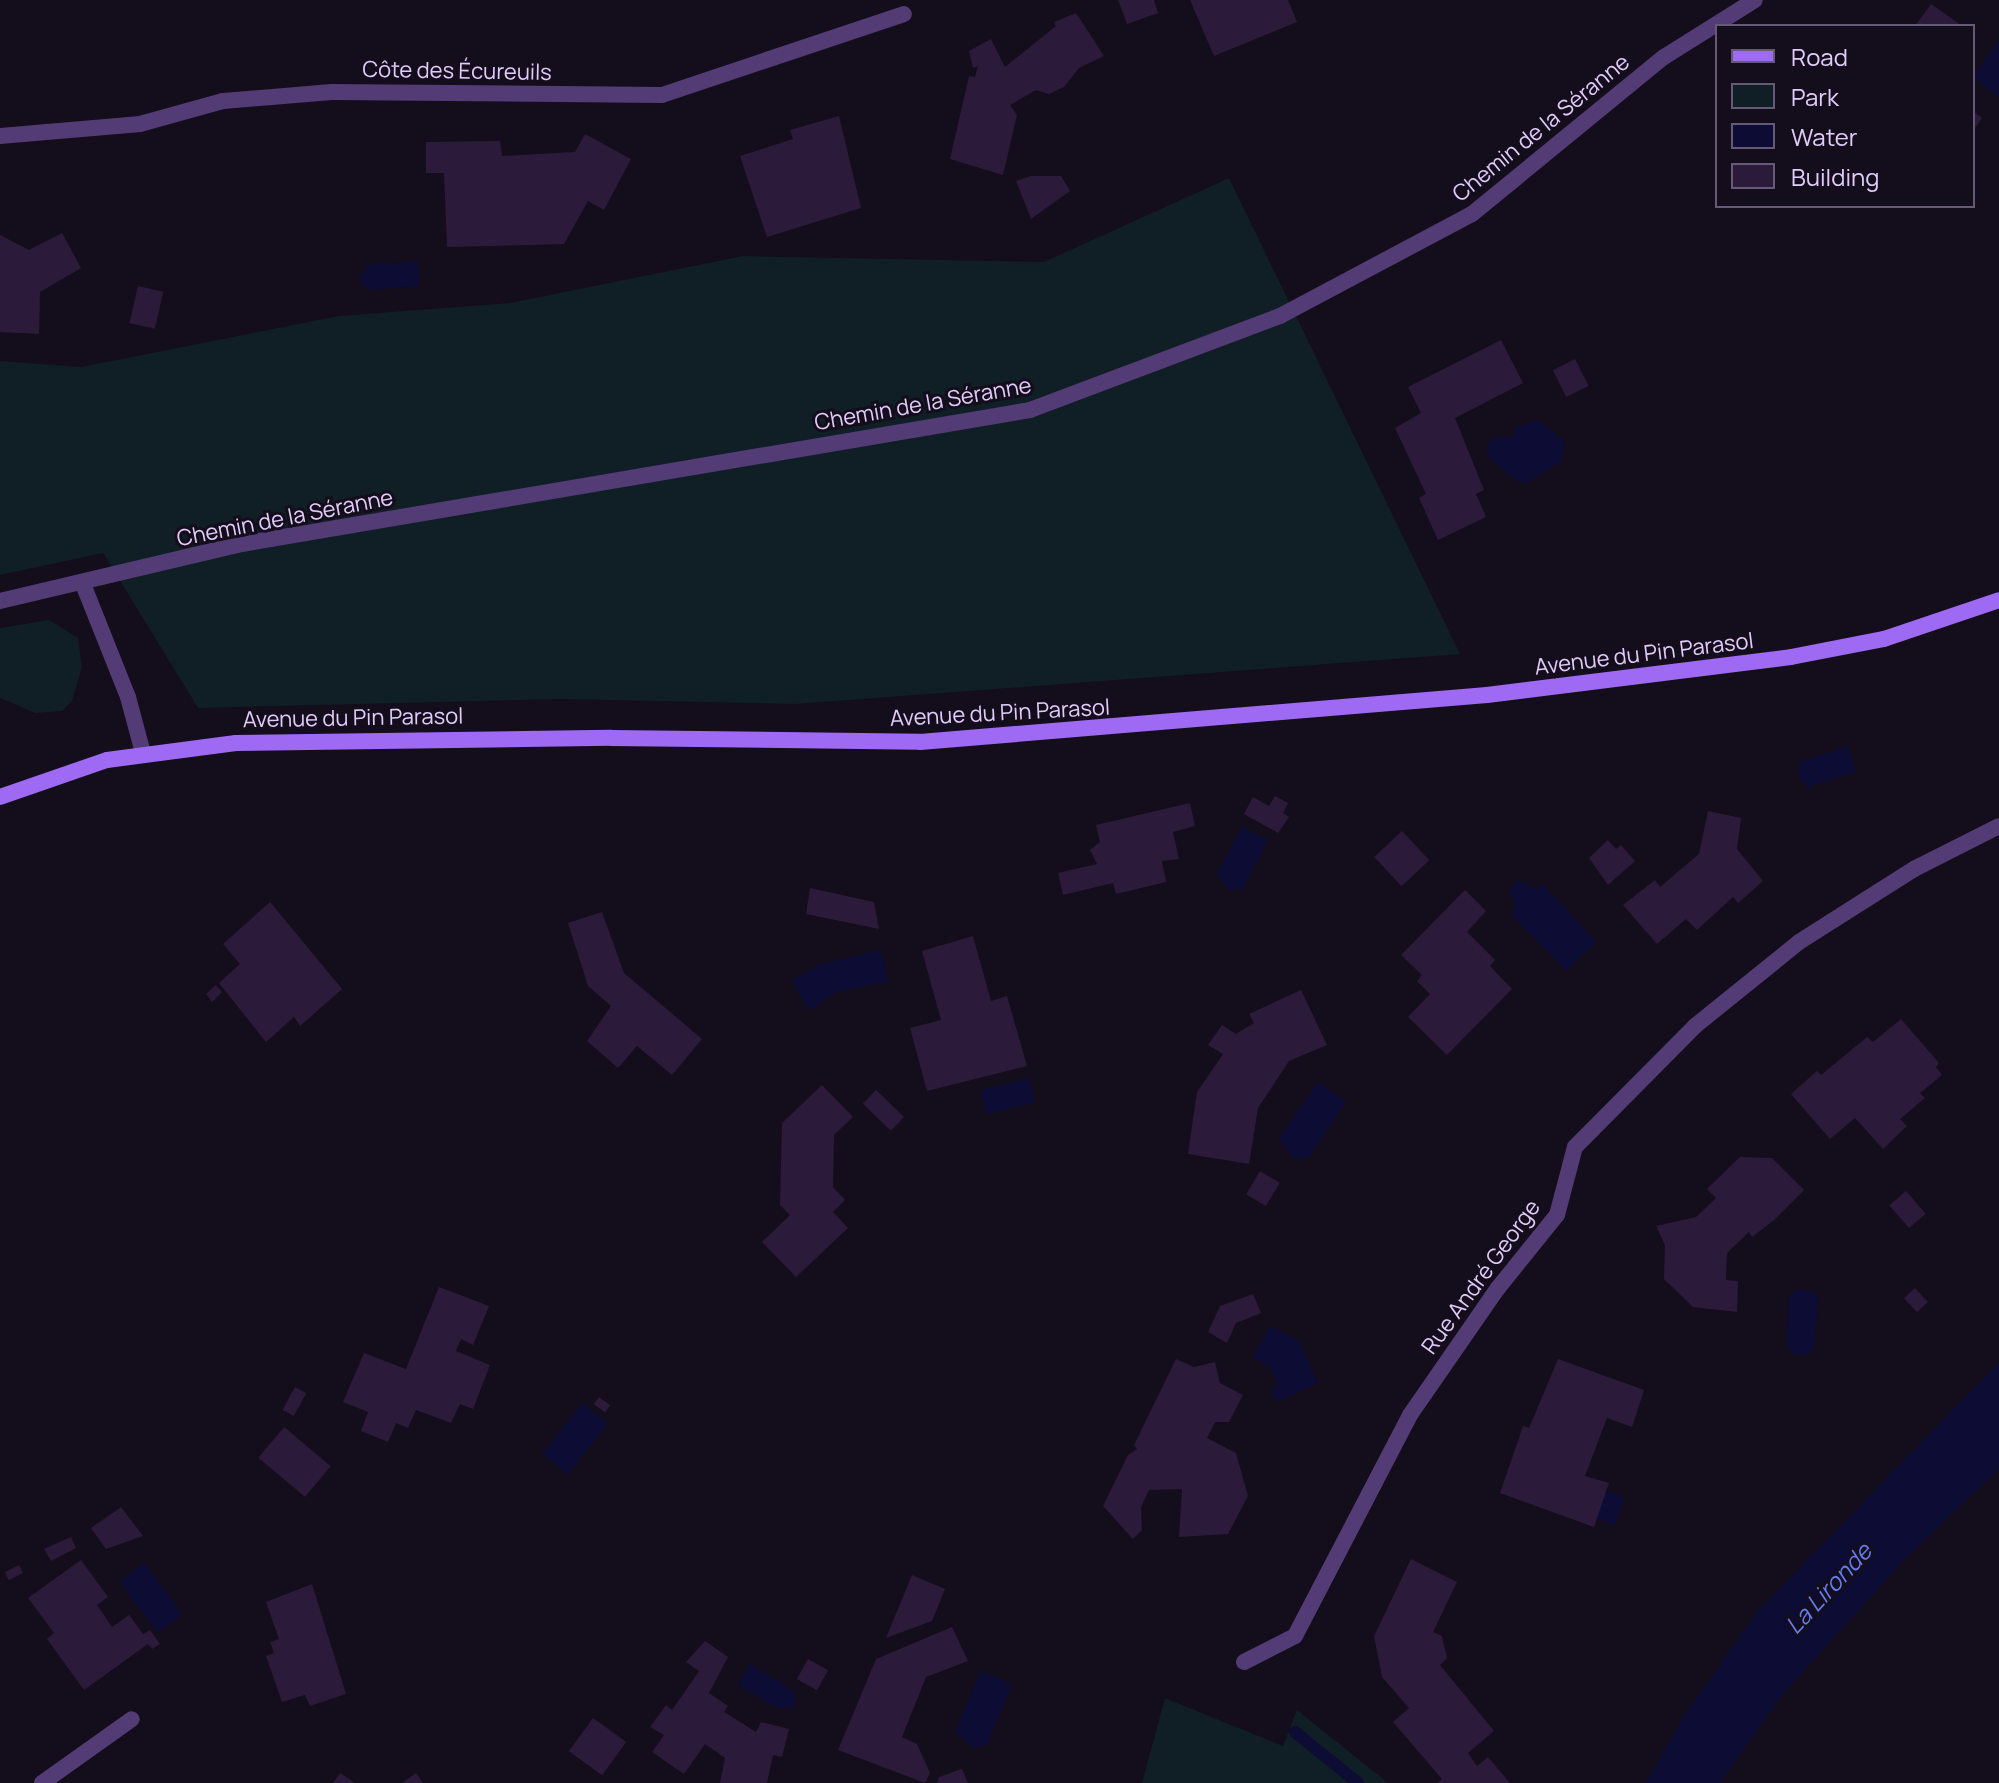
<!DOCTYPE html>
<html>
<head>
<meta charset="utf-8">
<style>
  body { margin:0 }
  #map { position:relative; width:1999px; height:1783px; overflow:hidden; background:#140d1b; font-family:Manrope,sans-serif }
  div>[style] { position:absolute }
  .green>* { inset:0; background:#101e25 }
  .water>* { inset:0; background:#0c0c35; transform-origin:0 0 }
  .stream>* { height:12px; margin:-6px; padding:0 6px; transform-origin:6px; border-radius:6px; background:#0c0c35 }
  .building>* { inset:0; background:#2c1a3a; transform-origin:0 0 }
  .lane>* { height:16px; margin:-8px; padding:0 8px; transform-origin:8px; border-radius:8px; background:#533b76 }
  .street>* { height:16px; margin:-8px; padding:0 8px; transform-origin:8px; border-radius:8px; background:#533b76 }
  .secondary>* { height:16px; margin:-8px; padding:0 8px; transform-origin:8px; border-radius:8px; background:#9e6af3 }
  span { translate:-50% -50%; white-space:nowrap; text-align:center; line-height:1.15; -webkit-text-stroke:6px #140d1b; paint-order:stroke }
  .street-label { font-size:22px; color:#e1cbfb }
  .water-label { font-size:24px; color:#627cf2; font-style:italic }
  .legend { position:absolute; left:1715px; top:24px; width:260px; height:184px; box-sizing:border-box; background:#140d1b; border:2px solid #665975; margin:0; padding:10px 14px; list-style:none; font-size:24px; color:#e1cbfb }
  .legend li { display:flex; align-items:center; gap:16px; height:40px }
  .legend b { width:40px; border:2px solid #665975 }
</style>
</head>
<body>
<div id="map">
  <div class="green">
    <div style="clip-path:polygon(1229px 178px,1460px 654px,796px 704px,562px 699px,198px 708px,103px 553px,0 575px,0 361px,81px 367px,339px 316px,510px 303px,743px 256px,1044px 262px)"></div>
    <div style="clip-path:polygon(49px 620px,78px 638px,82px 667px,72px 701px,62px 711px,35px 713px,0 698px,0 628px)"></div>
    <div style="clip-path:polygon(1165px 1698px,1283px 1746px,1297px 1710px,1388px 1783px,1142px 1783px)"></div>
  </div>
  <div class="water">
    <div style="clip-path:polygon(1999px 40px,1999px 98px,1973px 77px)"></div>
    <div style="clip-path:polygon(418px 261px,419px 286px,369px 290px,359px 280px,367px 265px)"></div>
    <div style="clip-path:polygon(1537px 420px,1565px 441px,1562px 461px,1527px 483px,1517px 481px,1486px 455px,1491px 438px,1512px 437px,1516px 428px)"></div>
    <div style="clip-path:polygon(1848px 746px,1856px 772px,1808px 787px,1799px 778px,1799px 762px)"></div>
    <div style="clip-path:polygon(1242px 827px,1268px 840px,1243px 889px,1229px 890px,1217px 874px)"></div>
    <div style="clip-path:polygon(1519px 880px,1536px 890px,1542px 884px,1597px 942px,1566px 971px,1510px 913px,1516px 906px,1508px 890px)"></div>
    <div style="clip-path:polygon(881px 950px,888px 982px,836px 992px,810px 1010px,791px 981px,821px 964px)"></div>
    <div style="left:1029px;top:1078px;width:25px;height:50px;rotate:76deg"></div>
    <div style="clip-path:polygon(1318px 1082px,1346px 1102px,1308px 1158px,1294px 1159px,1279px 1138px)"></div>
    <div style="clip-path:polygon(1796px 1290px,1812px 1291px,1818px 1298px,1814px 1350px,1807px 1355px,1793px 1354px,1786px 1346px,1789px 1296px)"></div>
    <div style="clip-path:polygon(1270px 1326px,1299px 1341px,1318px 1383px,1277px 1402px,1271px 1390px,1278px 1385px,1269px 1366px,1252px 1357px)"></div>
    <div style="clip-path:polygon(1999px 1362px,1999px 1469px,1904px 1560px,1783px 1694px,1720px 1783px,1646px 1783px,1682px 1719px,1757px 1612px)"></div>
    <div style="left:582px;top:1403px;width:33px;height:65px;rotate:38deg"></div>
    <div style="left:1580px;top:1482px;width:47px;height:30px;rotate:18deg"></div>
    <div style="left:144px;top:1563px;width:64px;height:31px;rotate:53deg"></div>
    <div style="clip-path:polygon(750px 1664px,793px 1690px,796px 1704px,792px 1709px,784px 1706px,781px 1710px,738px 1685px)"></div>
    <div style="clip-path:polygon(981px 1671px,1012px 1684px,987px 1745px,973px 1748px,955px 1732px)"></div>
  </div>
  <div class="stream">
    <div style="left:1295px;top:1732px;width:81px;rotate:39deg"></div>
  </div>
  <div class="building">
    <div style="clip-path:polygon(1118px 0,1154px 0,1158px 13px,1127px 24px)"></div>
    <div style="clip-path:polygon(1190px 0,1288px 0,1297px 22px,1214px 56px)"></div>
    <div style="clip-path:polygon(1931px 4px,1951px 18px,1962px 26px,1915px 26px)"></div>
    <div style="clip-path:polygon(1076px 13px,1104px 56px,1079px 68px,1064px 87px,1049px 94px,1036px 90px,1010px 105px,1017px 115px,1003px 175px,950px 159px,969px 76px,975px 77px,978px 66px,973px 68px,969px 51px,991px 39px,1005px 67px,1056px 26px,1054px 22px)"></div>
    <div style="clip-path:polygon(1973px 111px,1982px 118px,1973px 131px)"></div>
    <div style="clip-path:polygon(839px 116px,861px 208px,767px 237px,740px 156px,793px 139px,790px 130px)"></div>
    <div style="clip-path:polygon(585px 134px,631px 159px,604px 210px,588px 201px,564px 244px,447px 247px,444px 173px,426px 173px,426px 142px,500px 141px,502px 156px,575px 152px)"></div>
    <div style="clip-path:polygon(1031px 176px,1061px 176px,1070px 191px,1031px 219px,1016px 181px)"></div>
    <div style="clip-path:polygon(62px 233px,81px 268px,40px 292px,39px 334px,0 332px,0 235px,29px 250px)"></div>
    <div style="left:138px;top:286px;width:26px;height:38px;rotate:13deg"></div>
    <div style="clip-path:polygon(1501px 340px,1523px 383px,1455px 418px,1484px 490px,1476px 494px,1486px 517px,1438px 540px,1419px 498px,1426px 494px,1395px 428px,1421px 413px,1408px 387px)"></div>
    <div style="left:1575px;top:359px;width:30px;height:25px;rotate:63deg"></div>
    <div style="clip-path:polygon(1275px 796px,1288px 803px,1283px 813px,1289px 817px,1278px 833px,1244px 814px,1253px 797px,1269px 806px)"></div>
    <div style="clip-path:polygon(1190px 803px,1195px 826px,1173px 832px,1179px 859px,1162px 861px,1166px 882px,1116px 894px,1113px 883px,1063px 895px,1058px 873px,1097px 864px,1090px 850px,1100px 842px,1096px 825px)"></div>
    <div style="clip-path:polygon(1708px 811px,1741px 818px,1737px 849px,1763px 881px,1738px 903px,1733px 897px,1697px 930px,1686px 919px,1657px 944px,1623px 905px,1655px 880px,1660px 887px,1699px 854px)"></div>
    <div style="left:1402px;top:831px;width:40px;height:38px;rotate:47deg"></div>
    <div style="clip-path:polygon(1608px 840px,1616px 849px,1621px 845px,1635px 861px,1608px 885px,1589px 858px)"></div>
    <div style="clip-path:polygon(810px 888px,874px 902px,879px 929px,806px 914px)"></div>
    <div style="clip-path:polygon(1465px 890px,1486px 911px,1467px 932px,1495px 960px,1490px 966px,1512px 989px,1447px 1055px,1408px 1017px,1430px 994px,1417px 981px,1422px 975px,1401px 955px)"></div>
    <div style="clip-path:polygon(270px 902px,342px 989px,300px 1026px,294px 1017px,266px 1042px,219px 983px,240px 964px,223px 944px)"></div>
    <div style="clip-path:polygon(602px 912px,624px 973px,702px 1039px,672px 1075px,637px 1046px,618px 1068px,587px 1041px,611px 1006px,588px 986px,568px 923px)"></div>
    <div style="clip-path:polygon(973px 936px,991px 1001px,1007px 996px,1027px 1066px,927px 1091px,910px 1028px,941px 1020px,922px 951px)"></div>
    <div style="clip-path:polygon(216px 985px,222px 992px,212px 1002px,206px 994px)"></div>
    <div style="clip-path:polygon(1301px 990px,1327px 1045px,1289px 1061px,1258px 1108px,1249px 1164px,1188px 1154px,1197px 1092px,1223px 1054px,1208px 1045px,1222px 1025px,1236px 1034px,1254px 1023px,1249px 1014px)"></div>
    <div style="clip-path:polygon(1901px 1019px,1939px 1063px,1936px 1067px,1942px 1075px,1920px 1093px,1925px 1098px,1900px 1119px,1907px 1126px,1883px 1149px,1855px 1118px,1830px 1139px,1791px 1094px,1817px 1071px,1821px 1075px,1867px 1037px,1873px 1042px)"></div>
    <div style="clip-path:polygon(822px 1085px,853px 1117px,834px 1135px,833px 1187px,845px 1200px,833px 1212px,848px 1228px,796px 1277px,762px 1242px,790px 1215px,780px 1205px,782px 1123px)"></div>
    <div style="left:876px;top:1090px;width:39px;height:19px;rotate:44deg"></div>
    <div style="clip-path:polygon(1740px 1157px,1772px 1158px,1804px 1190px,1773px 1221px,1752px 1237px,1749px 1232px,1727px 1253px,1726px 1280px,1738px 1281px,1737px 1312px,1693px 1307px,1664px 1279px,1665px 1245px,1656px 1226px,1696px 1217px,1716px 1198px,1707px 1189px)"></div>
    <div style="left:1260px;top:1171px;width:23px;height:27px;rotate:31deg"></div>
    <div style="left:1906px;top:1191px;width:30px;height:22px;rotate:49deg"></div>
    <div style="clip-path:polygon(439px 1287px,489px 1306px,473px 1345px,461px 1339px,456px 1351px,490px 1365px,473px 1409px,460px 1404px,451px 1423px,416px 1410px,408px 1428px,396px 1423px,388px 1442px,361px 1431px,368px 1412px,343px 1402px,364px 1353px,406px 1369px)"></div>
    <div style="left:1915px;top:1288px;width:19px;height:15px;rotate:47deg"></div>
    <div style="clip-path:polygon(1253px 1294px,1261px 1313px,1236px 1323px,1227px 1343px,1208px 1332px,1220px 1306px)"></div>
    <div style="clip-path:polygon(1176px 1359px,1194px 1367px,1215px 1362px,1220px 1383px,1243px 1395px,1229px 1422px,1215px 1422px,1207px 1438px,1236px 1453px,1248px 1496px,1228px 1534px,1179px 1537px,1182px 1489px,1149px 1490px,1141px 1507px,1142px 1530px,1133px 1539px,1103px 1506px,1128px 1455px,1137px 1449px,1134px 1445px)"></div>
    <div style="clip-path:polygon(1558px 1359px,1644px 1390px,1632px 1427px,1607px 1418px,1585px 1476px,1609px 1483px,1594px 1527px,1500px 1493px,1523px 1426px,1529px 1428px)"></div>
    <div style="left:295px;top:1387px;width:13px;height:26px;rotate:29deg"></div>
    <div style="left:599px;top:1397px;width:14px;height:9px;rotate:36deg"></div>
    <div style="left:284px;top:1427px;width:61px;height:40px;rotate:40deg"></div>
    <div style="clip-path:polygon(121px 1507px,143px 1536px,106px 1549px,91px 1528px)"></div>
    <div style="clip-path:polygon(71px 1537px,76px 1548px,51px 1561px,44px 1549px)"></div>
    <div style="clip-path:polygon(1411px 1559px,1457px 1582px,1433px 1632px,1442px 1636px,1447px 1658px,1440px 1665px,1494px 1731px,1468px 1753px,1477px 1766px,1488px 1757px,1510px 1783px,1437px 1783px,1442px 1779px,1393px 1722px,1409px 1708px,1382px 1677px,1374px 1636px)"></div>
    <div style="clip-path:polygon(81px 1560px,108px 1597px,97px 1605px,112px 1627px,129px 1615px,143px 1634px,150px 1630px,160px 1644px,152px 1649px,148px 1644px,84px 1690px,47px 1639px,54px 1633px,28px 1598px)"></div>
    <div style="left:19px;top:1565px;width:9px;height:16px;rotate:63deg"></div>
    <div style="clip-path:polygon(912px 1575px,945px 1589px,932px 1621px,886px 1638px)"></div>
    <div style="clip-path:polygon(312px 1584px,346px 1694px,310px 1706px,305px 1695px,282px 1702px,266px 1656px,274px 1653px,270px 1642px,279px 1639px,266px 1602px)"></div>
    <div style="clip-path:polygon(952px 1627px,968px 1661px,926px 1677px,902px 1737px,917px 1744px,930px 1773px,925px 1783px,838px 1750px,876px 1659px)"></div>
    <div style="clip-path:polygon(705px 1641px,728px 1657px,709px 1693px,728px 1706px,724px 1712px,756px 1732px,761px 1722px,789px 1729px,782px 1757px,773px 1755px,767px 1783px,720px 1783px,725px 1758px,705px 1744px,684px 1774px,652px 1752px,664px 1735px,650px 1727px,666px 1705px,672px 1710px,699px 1671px,686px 1662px)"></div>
    <div style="left:808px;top:1659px;width:23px;height:23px;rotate:29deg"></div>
    <div style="left:593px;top:1718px;width:41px;height:41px;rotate:36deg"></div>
    <div style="clip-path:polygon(962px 1769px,968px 1783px,937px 1783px,939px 1777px)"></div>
    <div style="clip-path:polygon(340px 1773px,355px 1783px,333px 1783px)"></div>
    <div style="clip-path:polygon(416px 1773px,423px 1783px,402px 1783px)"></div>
  </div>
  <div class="lane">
    <div style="left:42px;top:1783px;width:110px;rotate:-35.4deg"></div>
  </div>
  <div class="street">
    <div style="left:0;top:136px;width:141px;rotate:-4.9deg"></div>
    <div style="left:140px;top:124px;width:86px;rotate:-15.5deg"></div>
    <div style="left:223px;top:101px;width:109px;rotate:-4.7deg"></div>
    <div style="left:332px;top:92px;width:330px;rotate:0.5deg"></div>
    <div style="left:662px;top:95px;width:255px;rotate:-18.5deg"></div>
    <div style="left:83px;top:584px;width:122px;rotate:68.3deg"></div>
    <div style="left:128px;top:697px;width:58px;rotate:75deg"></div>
    <div style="left:0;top:601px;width:243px;rotate:-13.3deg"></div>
    <div style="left:236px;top:545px;width:805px;rotate:-9.65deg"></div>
    <div style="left:1030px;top:410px;width:267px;rotate:-20.6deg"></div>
    <div style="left:1280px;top:316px;width:217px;rotate:-28deg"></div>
    <div style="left:1472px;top:214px;width:248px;rotate:-39.3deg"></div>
    <div style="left:1664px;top:57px;width:107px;rotate:-32.1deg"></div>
    <div style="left:1244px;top:1662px;width:57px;rotate:-27deg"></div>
    <div style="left:1295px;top:1636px;width:249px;rotate:-62.5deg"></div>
    <div style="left:1410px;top:1415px;width:155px;rotate:-55.3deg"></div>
    <div style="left:1498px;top:1288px;width:94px;rotate:-51.1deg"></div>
    <div style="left:1557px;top:1215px;width:70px;rotate:-75.2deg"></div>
    <div style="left:1575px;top:1147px;width:170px;rotate:-45.2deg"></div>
    <div style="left:1695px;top:1026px;width:134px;rotate:-38.9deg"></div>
    <div style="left:1799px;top:942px;width:136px;rotate:-32.4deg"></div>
    <div style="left:1914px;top:869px;width:95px;rotate:-26.8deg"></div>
  </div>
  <div class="secondary">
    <div style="left:0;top:797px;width:113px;rotate:-19.1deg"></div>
    <div style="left:107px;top:760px;width:130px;rotate:-7.5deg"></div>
    <div style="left:236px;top:743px;width:375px;rotate:-0.8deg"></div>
    <div style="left:611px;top:738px;width:309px;rotate:0.7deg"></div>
    <div style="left:920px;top:742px;width:569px;rotate:-4.74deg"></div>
    <div style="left:1487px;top:695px;width:306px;rotate:-7.1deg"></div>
    <div style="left:1791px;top:657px;width:95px;rotate:-11deg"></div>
    <div style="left:1884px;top:639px;width:121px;rotate:-18.7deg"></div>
  </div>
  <div class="street-label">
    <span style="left:457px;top:71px;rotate:1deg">Côte des Écureuils</span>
    <span style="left:1541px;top:128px;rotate:-39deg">Chemin de la Séranne</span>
    <span style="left:923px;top:404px;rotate:-10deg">Chemin de la Séranne</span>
    <span style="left:285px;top:518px;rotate:-11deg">Chemin de la Séranne</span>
    <span style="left:1644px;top:654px;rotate:-7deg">Avenue du Pin Parasol</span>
    <span style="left:1000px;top:713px;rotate:-3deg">Avenue du Pin Parasol</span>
    <span style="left:353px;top:718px;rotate:-1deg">Avenue du Pin Parasol</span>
    <span style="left:1481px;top:1277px;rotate:-54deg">Rue André George</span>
  </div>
  <div class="water-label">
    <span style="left:1828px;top:1588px;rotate:-47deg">La Lironde</span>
  </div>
  <ul class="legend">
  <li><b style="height:10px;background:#9e6af3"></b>Road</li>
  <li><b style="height:22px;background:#101e25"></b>Park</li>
  <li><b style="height:22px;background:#0c0c35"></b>Water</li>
  <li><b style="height:22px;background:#2c1a3a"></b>Building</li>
  </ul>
</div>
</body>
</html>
